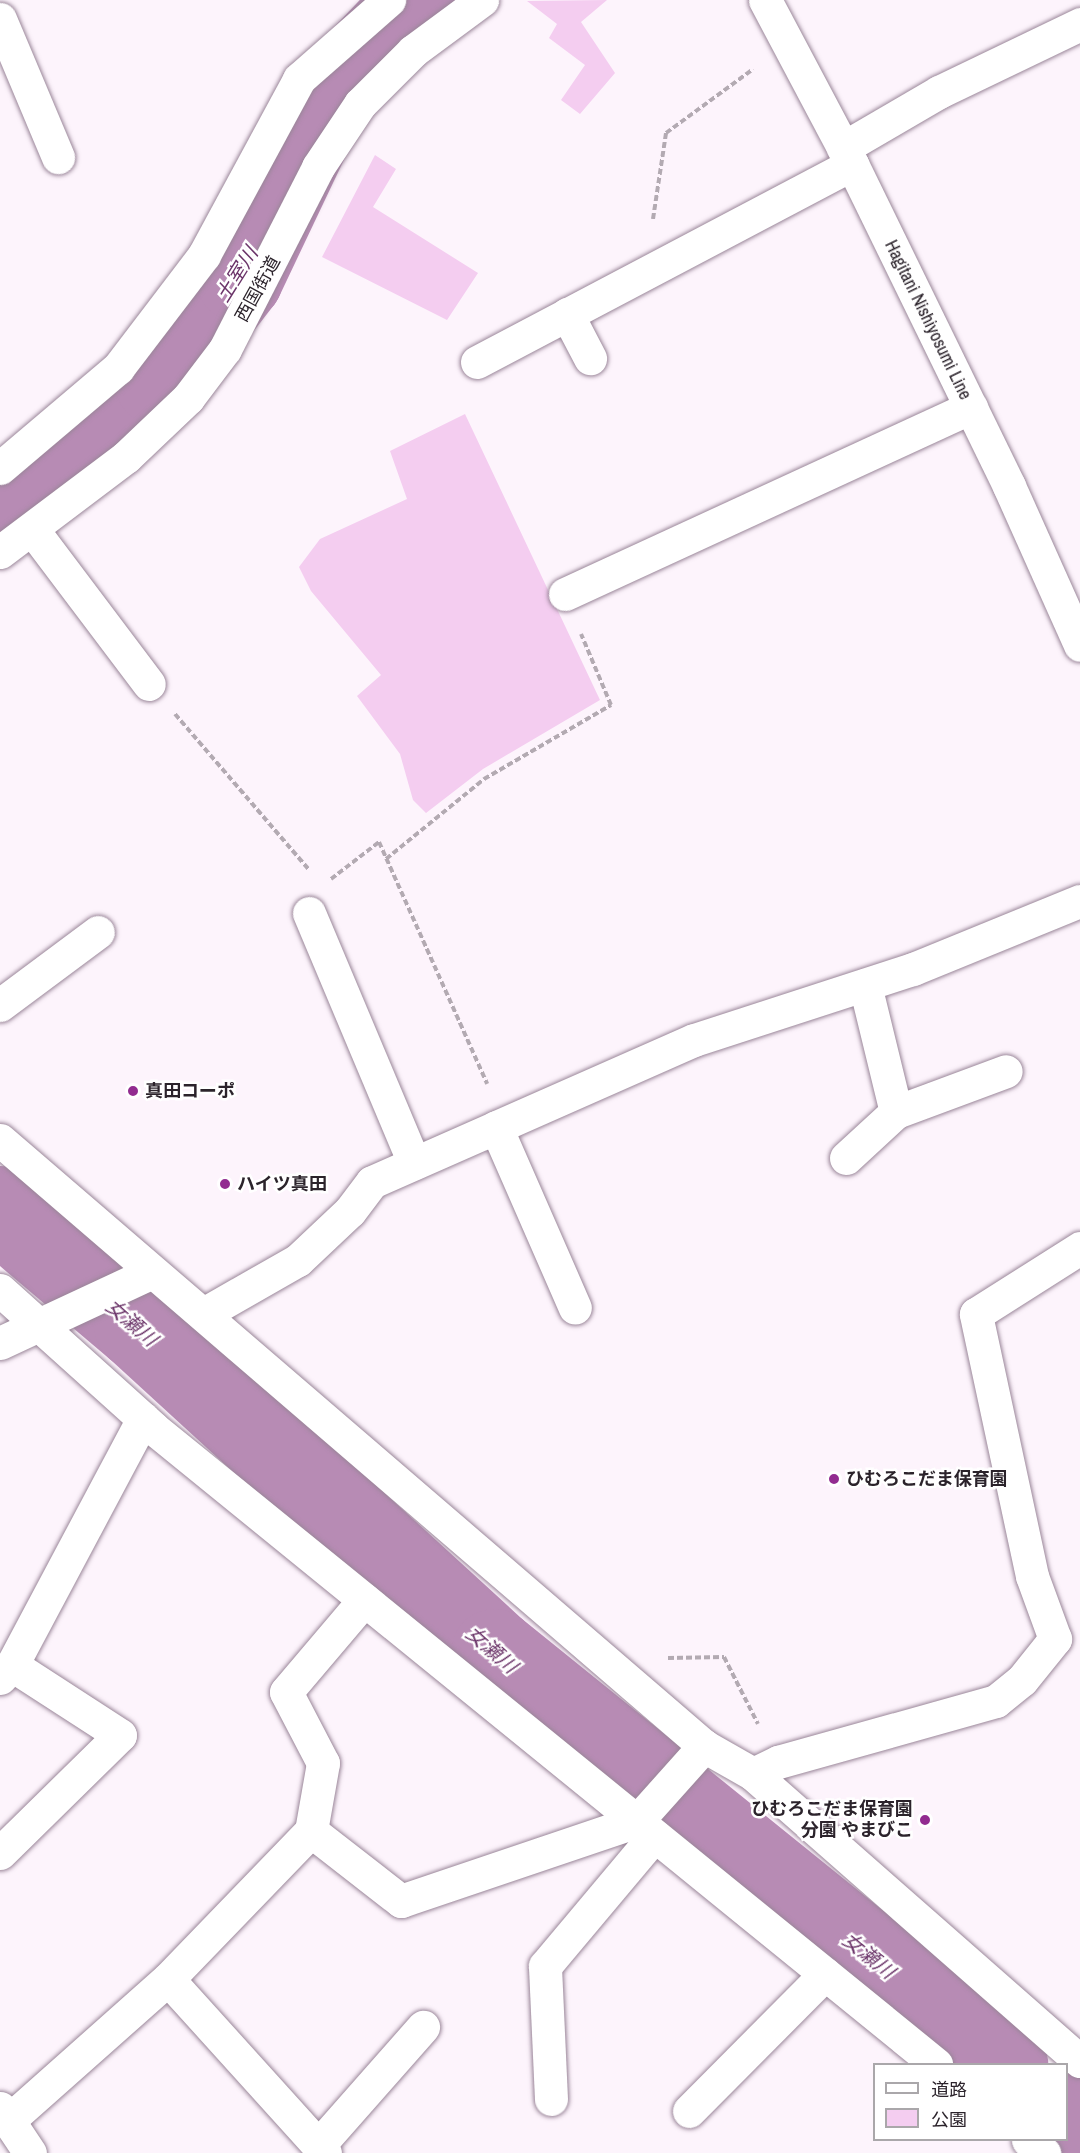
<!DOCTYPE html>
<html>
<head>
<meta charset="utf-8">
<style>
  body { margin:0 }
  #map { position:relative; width:1080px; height:2153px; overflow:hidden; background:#fdf4fc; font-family:"Archivo Narrow","Noto Sans JP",sans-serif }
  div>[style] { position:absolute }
  .green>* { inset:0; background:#f4cdf0 }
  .river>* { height:87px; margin:-43.5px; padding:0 43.5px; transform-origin:43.5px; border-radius:43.5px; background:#b78bb4 }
  .path>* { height:4px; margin-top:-2px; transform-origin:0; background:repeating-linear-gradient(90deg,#b3aab2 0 6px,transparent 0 9px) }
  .roads { filter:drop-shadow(0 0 2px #9a8699) drop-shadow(0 0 2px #9a8699) }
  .street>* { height:33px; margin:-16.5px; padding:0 16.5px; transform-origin:16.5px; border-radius:16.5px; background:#fff }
  .secondary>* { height:33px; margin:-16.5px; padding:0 16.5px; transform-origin:16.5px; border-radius:16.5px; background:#fff }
  .dots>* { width:16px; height:16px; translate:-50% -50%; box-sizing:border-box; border:3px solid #fff; border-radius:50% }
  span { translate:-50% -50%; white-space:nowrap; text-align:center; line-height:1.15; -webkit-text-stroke:5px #fff; paint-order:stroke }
  .street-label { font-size:18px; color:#2b232b }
  .poi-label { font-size:18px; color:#2b232b; font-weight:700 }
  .left { translate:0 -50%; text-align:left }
  .right { translate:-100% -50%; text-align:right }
  .water-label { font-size:20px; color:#6b3469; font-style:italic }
  .legend { position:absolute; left:873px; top:2063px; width:195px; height:78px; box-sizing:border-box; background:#fff; border:2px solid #aaa7aa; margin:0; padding:8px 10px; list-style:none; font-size:18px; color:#2b232b }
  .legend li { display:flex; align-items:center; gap:12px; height:30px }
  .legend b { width:30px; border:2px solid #aaa7aa }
</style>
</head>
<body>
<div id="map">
  <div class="green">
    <div style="clip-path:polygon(607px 0,581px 22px,615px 73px,580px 114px,561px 100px,585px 65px,549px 38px,557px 24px,527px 1px)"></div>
    <div style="clip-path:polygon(375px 155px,396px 169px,373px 207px,478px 273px,447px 320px,322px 257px)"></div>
    <div style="clip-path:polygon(465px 414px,600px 700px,483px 769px,426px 813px,413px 800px,400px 754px,357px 696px,381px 675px,311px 591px,299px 567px,320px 539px,407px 499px,390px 451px)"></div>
  </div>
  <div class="river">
    <div style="left:0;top:514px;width:206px;rotate:-39.9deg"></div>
    <div style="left:158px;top:382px;width:132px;rotate:-52.1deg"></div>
    <div style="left:239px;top:278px;width:196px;rotate:-64.6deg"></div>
    <div style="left:323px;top:101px;width:110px;rotate:-46.5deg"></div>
    <div style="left:399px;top:21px;width:35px;rotate:-37deg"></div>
    <div style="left:0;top:1209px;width:180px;rotate:40.3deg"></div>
    <div style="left:137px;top:1325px;width:484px;rotate:42.5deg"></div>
    <div style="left:494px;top:1652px;width:656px;rotate:38.93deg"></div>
    <div style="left:1066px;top:2115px;width:18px;rotate:38deg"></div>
  </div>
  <div class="path">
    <div style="left:653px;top:219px;width:87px;rotate:-81.4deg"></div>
    <div style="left:666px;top:133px;width:108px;rotate:-36.3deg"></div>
    <div style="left:175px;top:714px;width:206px;rotate:49.3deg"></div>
    <div style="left:386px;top:859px;width:127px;rotate:-39.2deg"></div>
    <div style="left:484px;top:779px;width:147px;rotate:-30.2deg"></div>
    <div style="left:611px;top:705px;width:77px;rotate:-112.9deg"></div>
    <div style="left:331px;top:879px;width:61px;rotate:-37.6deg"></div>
    <div style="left:379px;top:842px;width:265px;rotate:65.9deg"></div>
    <div style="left:668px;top:1658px;width:56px;rotate:-1deg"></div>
    <div style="left:724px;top:1657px;width:75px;rotate:63.1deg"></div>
  </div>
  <div class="roads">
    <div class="street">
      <div style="left:0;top:19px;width:150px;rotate:67.2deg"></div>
      <div style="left:843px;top:148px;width:111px;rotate:-30.3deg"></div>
      <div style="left:939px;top:92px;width:157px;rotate:-25.7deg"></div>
      <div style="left:567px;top:314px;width:50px;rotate:62.4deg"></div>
      <div style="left:477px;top:362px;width:424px;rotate:-27.8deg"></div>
      <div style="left:0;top:468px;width:155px;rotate:-40.3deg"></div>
      <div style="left:118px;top:368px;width:142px;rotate:-52.7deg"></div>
      <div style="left:204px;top:255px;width:200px;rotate:-61.6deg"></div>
      <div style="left:299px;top:79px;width:120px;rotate:-41.3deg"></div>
      <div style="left:32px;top:529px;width:194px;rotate:53deg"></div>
      <div style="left:0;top:552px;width:158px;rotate:-37deg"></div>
      <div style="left:126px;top:457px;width:86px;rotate:-43.6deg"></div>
      <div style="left:188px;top:398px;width:61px;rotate:-52.9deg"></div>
      <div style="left:225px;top:349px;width:204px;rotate:-62.9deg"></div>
      <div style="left:318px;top:167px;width:76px;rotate:-56.3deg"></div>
      <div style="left:360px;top:104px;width:75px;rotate:-45deg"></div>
      <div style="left:413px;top:51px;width:86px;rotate:-36.5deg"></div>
      <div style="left:565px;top:594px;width:447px;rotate:-24.7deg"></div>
      <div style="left:309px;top:913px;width:271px;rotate:67.2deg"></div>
      <div style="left:865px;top:985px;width:131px;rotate:76.3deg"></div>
      <div style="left:896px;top:1112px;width:117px;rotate:-20.4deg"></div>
      <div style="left:0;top:1005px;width:122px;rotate:-36.7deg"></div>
      <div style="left:496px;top:1127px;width:197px;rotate:66.4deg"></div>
      <div style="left:0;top:1140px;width:929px;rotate:40.72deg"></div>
      <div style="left:704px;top:1746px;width:56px;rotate:29.7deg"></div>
      <div style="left:753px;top:1774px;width:435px;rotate:41.3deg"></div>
      <div style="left:846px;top:1158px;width:68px;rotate:-42.6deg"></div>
      <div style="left:0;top:1290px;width:206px;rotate:42deg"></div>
      <div style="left:153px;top:1428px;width:1009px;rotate:39.09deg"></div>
      <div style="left:205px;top:1313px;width:107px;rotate:-29.7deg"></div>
      <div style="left:298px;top:1260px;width:71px;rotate:-43.3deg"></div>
      <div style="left:350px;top:1211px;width:36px;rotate:-53deg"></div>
      <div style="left:372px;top:1182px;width:352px;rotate:-23.8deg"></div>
      <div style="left:694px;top:1040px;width:230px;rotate:-18deg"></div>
      <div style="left:913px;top:969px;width:180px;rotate:-22.2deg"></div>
      <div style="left:0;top:1343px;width:168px;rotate:-25deg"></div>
      <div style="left:0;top:1678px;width:18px;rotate:-47deg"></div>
      <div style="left:12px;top:1665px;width:279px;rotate:-62deg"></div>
      <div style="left:753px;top:1774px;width:28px;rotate:-26deg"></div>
      <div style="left:778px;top:1762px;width:226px;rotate:-15.6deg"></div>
      <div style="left:996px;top:1701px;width:33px;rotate:-39deg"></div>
      <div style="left:1022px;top:1680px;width:53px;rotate:-51.2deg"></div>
      <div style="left:1055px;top:1639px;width:67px;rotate:-110.1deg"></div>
      <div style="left:1032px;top:1576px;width:268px;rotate:-102.1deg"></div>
      <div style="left:976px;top:1314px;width:123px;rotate:-32.4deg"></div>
      <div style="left:311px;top:1831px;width:114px;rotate:37.9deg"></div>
      <div style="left:401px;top:1901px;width:249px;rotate:-18.7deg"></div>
      <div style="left:637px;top:1821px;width:101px;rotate:-48.2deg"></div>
      <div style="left:0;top:1853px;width:168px;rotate:-44.5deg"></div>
      <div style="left:120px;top:1735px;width:129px;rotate:-147.1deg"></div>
      <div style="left:551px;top:2099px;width:133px;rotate:-92.6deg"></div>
      <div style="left:545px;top:1966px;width:170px;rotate:-50deg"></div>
      <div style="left:0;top:2108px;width:54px;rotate:56.3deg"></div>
      <div style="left:689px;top:2111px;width:193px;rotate:-45.2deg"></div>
      <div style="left:8px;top:2121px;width:214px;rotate:-41.6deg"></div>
      <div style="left:1028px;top:2140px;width:21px;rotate:39deg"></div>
      <div style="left:318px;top:2146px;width:159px;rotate:-48.6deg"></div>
      <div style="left:325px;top:2153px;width:234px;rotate:-132.1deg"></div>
      <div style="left:168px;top:1979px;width:206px;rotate:-46deg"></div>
      <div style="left:311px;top:1831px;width:69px;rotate:-80deg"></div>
      <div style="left:323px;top:1763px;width:80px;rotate:-117.5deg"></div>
      <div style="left:286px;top:1692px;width:121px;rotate:-49.7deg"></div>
    </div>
    <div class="secondary">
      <div style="left:765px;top:0;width:186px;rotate:62.1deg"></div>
      <div style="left:852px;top:164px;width:358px;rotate:64deg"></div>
      <div style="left:1009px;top:486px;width:174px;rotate:65.9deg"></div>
    </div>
  </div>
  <div class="dots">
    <div style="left:133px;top:1091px;background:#922b90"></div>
    <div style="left:225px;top:1184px;background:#922b90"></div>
    <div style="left:834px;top:1479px;background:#922b90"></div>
    <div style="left:925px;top:1820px;background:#922b90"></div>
  </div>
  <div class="street-label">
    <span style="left:258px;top:289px;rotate:-61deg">西国街道</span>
    <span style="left:928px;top:320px;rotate:64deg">Hagitani Nishiyosumi Line</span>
  </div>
  <div class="poi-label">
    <span class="left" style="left:145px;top:1091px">真田コーポ</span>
    <span class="left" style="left:237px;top:1184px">ハイツ真田</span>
    <span class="left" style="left:846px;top:1479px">ひむろこだま保育園</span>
    <span class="right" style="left:913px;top:1820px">ひむろこだま保育園<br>分園 やまびこ</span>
  </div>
  <div class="water-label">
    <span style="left:236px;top:274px;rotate:-58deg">土室川</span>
    <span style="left:132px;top:1322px;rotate:41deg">女瀬川</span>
    <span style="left:492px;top:1649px;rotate:41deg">女瀬川</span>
    <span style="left:869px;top:1955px;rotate:39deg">女瀬川</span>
  </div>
  <ul class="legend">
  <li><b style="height:8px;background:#fff"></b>道路</li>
  <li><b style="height:16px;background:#f4cdf0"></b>公園</li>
  </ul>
</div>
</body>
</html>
